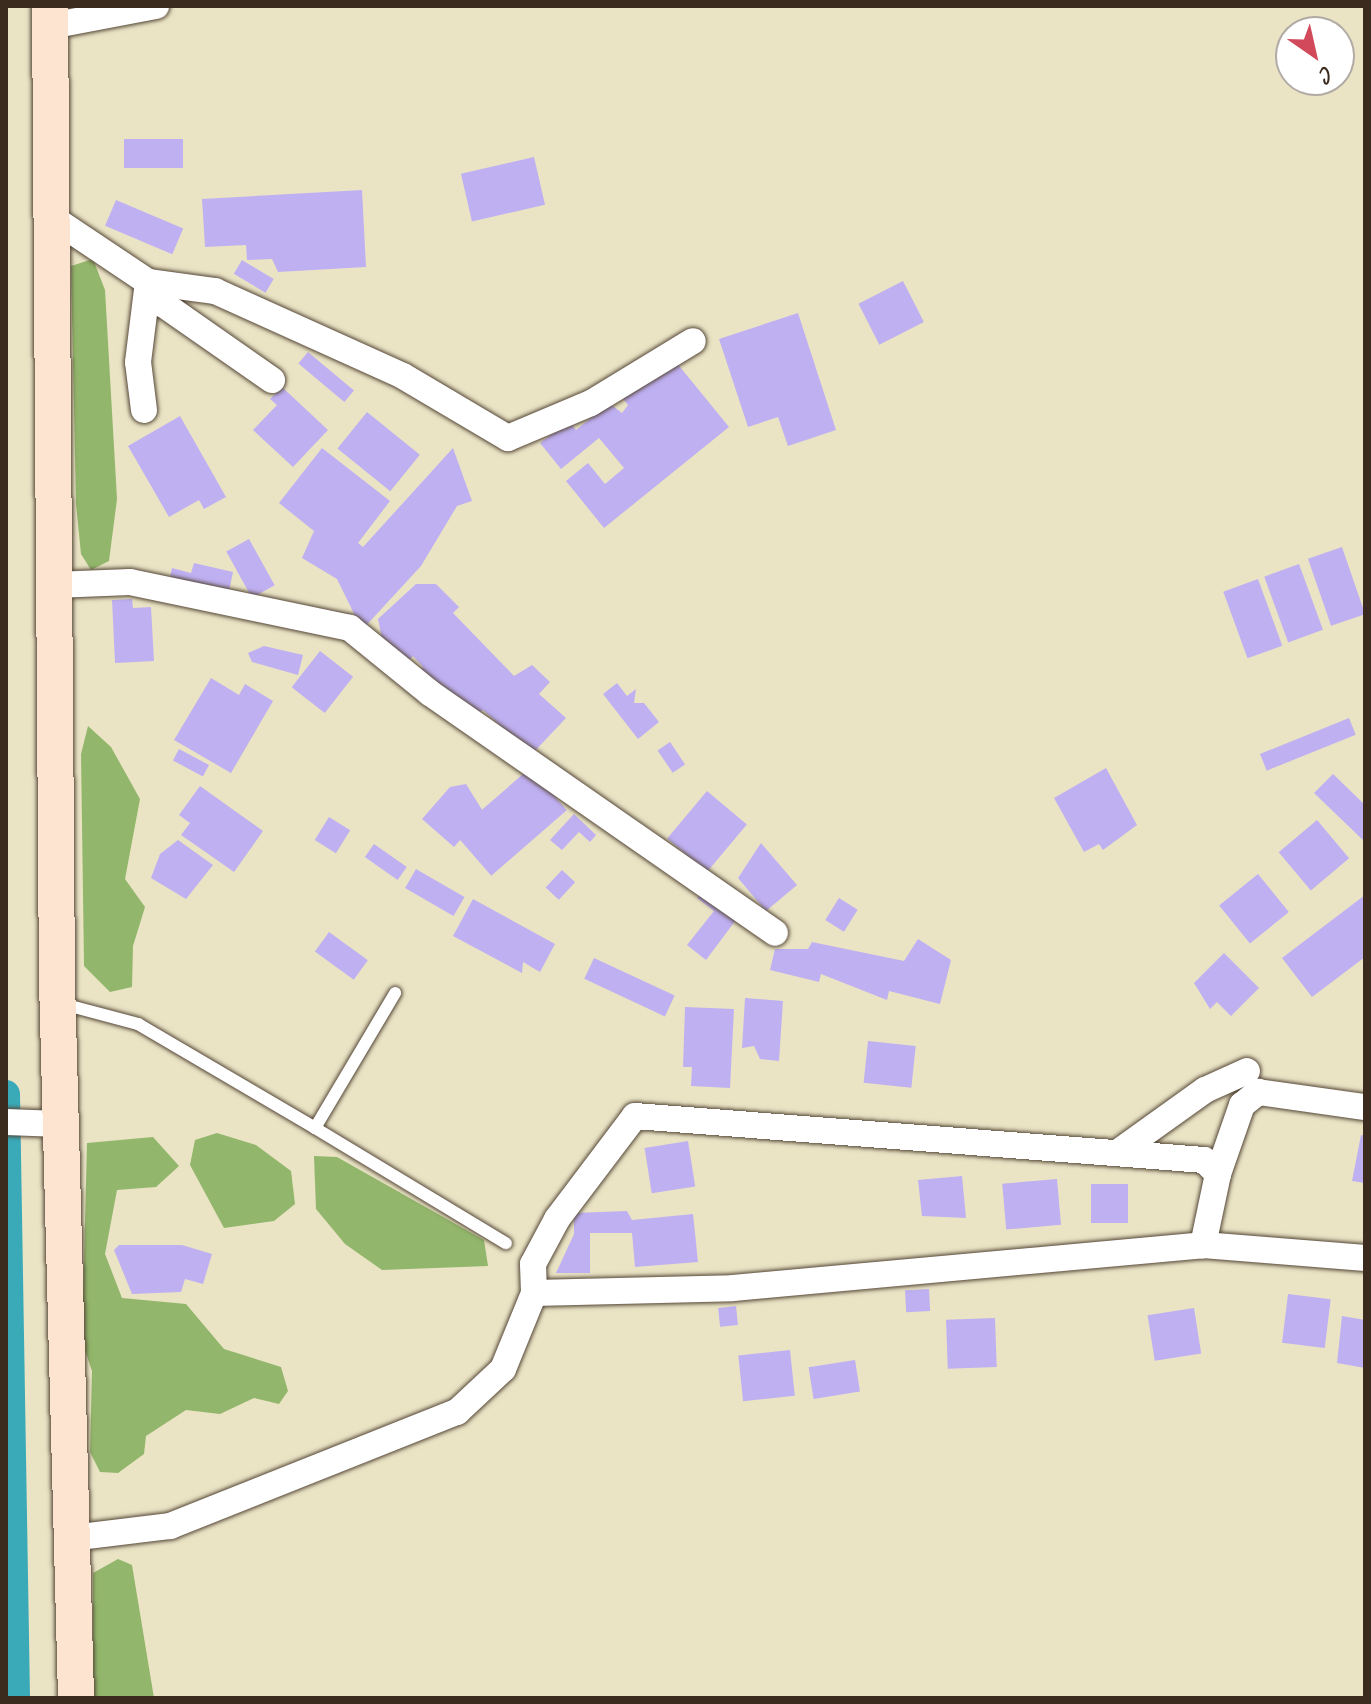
<!DOCTYPE html>
<html>
<head>
<meta charset="utf-8">
<style>
  body { margin:0 }
  #map { position:relative; width:1371px; height:1704px; overflow:hidden; background:#eae4c5; font-family:Caveat,sans-serif }
  div>[style] { position:absolute }
  .forest>* { inset:0; background:#92b66b }
  .canal>* { height:28px; margin:-14px; padding:0 14px; transform-origin:14px; border-radius:14px; background:#3aaab8 }
  .building>* { inset:0; background:#bfb0f2; transform-origin:0 0 }
  .roads { filter:drop-shadow(0 0 2px #554637) drop-shadow(0 0 2px #554637) }
  .lane>* { height:12px; margin:-6px; padding:0 6px; transform-origin:6px; border-radius:6px; background:#fff }
  .street>* { height:26px; margin:-13px; padding:0 13px; transform-origin:13px; border-radius:13px; background:#fff }
  .secondary>* { height:36px; margin:-18px; padding:0 18px; transform-origin:18px; border-radius:18px; background:#fde4d0 }
  span { translate:-50% -50%; white-space:nowrap; text-align:center; line-height:1.15; -webkit-text-stroke:6px #fff; paint-order:stroke }
  .frame { position:absolute; inset:0; border:8px solid #3b2a1e; pointer-events:none }
  .north { position:absolute; left:1275px; top:16px; width:80px; height:80px; box-sizing:border-box; background:#fff; border:2px solid #b1aaa5; border-radius:50%; rotate:146deg; font-size:22px; font-weight:700; line-height:32px; text-align:center; color:#3b2a1e }
  .north::after { content:''; display:block; margin:auto; width:28px; height:36px; background:#d1495b; clip-path:polygon(50% 0,100% 100%,50% 72%,0 100%) }
</style>
</head>
<body>
<div id="map">
  <div class="forest">
    <div style="clip-path:polygon(93px 259px,105px 290px,117px 499px,109px 561px,91px 570px,81px 554px,76px 504px,71px 266px)"></div>
    <div style="clip-path:polygon(88px 726px,111px 747px,140px 799px,125px 879px,145px 907px,133px 946px,132px 987px,110px 992px,84px 966px,81px 754px)"></div>
    <div style="clip-path:polygon(217px 1133px,256px 1145px,291px 1171px,295px 1204px,274px 1221px,224px 1228px,190px 1165px,195px 1140px)"></div>
    <div style="clip-path:polygon(153px 1137px,179px 1166px,156px 1187px,117px 1190px,105px 1254px,122px 1298px,186px 1304px,224px 1349px,281px 1367px,288px 1391px,279px 1404px,254px 1398px,220px 1414px,186px 1410px,146px 1436px,144px 1454px,118px 1473px,100px 1472px,90px 1452px,92px 1371px,82px 1341px,87px 1143px)"></div>
    <div style="clip-path:polygon(314px 1156px,337px 1157px,484px 1240px,488px 1266px,382px 1270px,345px 1244px,316px 1209px)"></div>
    <div style="clip-path:polygon(118px 1559px,132px 1565px,154px 1698px,93px 1698px,93px 1573px)"></div>
  </div>
  <div class="canal">
    <div style="left:6px;top:1094px;width:604px;rotate:89.05deg"></div>
  </div>
  <div class="building">
    <div style="left:124px;top:139px;width:59px;height:29px"></div>
    <div style="left:534px;top:157px;width:49px;height:75px;rotate:77deg"></div>
    <div style="clip-path:polygon(362px 190px,366px 267px,278px 272px,272px 259px,247px 260px,246px 245px,205px 247px,202px 199px)"></div>
    <div style="left:116px;top:200px;width:73px;height:28px;rotate:23deg"></div>
    <div style="left:242px;top:260px;width:37px;height:16px;rotate:31deg"></div>
    <div style="left:903px;top:281px;width:46px;height:50px;rotate:63deg"></div>
    <div style="clip-path:polygon(798px 313px,836px 430px,788px 446px,778px 417px,748px 427px,719px 339px)"></div>
    <div style="left:308px;top:352px;width:60px;height:15px;rotate:40deg"></div>
    <div style="clip-path:polygon(676px 362px,729px 427px,604px 528px,566px 481px,588px 463px,605px 484px,624px 468px,599px 438px,561px 469px,540px 443px,569px 421px,576px 430px,609px 403px,622px 413px,628px 405px,620px 395px)"></div>
    <div style="clip-path:polygon(282px 387px,328px 430px,293px 467px,253px 430px,277px 405px,270px 399px)"></div>
    <div style="left:367px;top:412px;width:68px;height:47px;rotate:39deg"></div>
    <div style="clip-path:polygon(180px 416px,226px 497px,204px 509px,199px 500px,169px 517px,128px 446px)"></div>
    <div style="clip-path:polygon(322px 448px,390px 501px,358px 543px,363px 547px,453px 448px,472px 501px,457px 506px,421px 566px,362px 630px,337px 579px,302px 558px,314px 531px,279px 503px)"></div>
    <div style="left:249px;top:539px;width:53px;height:26px;rotate:61deg"></div>
    <div style="left:1342px;top:547px;width:71px;height:36px;rotate:71deg"></div>
    <div style="clip-path:polygon(194px 563px,233px 572px,229px 591px,170px 577px,172px 568px,191px 573px)"></div>
    <div style="left:1299px;top:564px;width:70px;height:37px;rotate:70deg"></div>
    <div style="left:1258px;top:579px;width:71px;height:37px;rotate:70deg"></div>
    <div style="clip-path:polygon(416px 584px,436px 584px,459px 607px,453px 613px,514px 676px,532px 665px,550px 682px,539px 694px,566px 718px,532px 754px,483px 710px,472px 716px,443px 685px,435px 693px,416px 674px,423px 667px,413px 656px,404px 665px,383px 643px,378px 619px)"></div>
    <div style="clip-path:polygon(132px 599px,133px 608px,151px 607px,154px 661px,115px 663px,112px 600px)"></div>
    <div style="clip-path:polygon(264px 646px,303px 655px,298px 675px,252px 662px,248px 653px)"></div>
    <div style="left:320px;top:651px;width:42px;height:46px;rotate:38deg"></div>
    <div style="clip-path:polygon(211px 678px,239px 695px,245px 684px,273px 701px,231px 773px,174px 740px)"></div>
    <div style="clip-path:polygon(617px 683px,627px 696px,636px 689px,634px 703px,644px 703px,659px 722px,638px 739px,603px 694px)"></div>
    <div style="left:1349px;top:718px;width:18px;height:96px;rotate:68deg"></div>
    <div style="left:670px;top:742px;width:27px;height:15px;rotate:56deg"></div>
    <div style="left:179px;top:749px;width:34px;height:13px;rotate:28deg"></div>
    <div style="left:530px;top:768px;width:56px;height:100px;rotate:49deg"></div>
    <div style="clip-path:polygon(1106px 768px,1137px 825px,1103px 850px,1099px 844px,1084px 852px,1054px 798px)"></div>
    <div style="clip-path:polygon(1333px 774px,1365px 805px,1365px 842px,1314px 793px)"></div>
    <div style="clip-path:polygon(466px 784px,484px 813px,454px 847px,422px 819px,450px 787px)"></div>
    <div style="clip-path:polygon(200px 786px,263px 831px,234px 872px,181px 835px,190px 823px,179px 815px)"></div>
    <div style="left:707px;top:791px;width:52px;height:62px;rotate:40deg"></div>
    <div style="clip-path:polygon(574px 814px,596px 835px,590px 842px,579px 832px,562px 850px,550px 840px)"></div>
    <div style="left:329px;top:817px;width:25px;height:27px;rotate:32deg"></div>
    <div style="left:1317px;top:820px;width:50px;height:50px;rotate:50deg"></div>
    <div style="clip-path:polygon(178px 840px,213px 865px,186px 899px,151px 878px,160px 854px)"></div>
    <div style="clip-path:polygon(761px 843px,797px 885px,766px 911px,738px 878px)"></div>
    <div style="left:374px;top:844px;width:40px;height:16px;rotate:35deg"></div>
    <div style="left:416px;top:869px;width:56px;height:22px;rotate:30deg"></div>
    <div style="left:562px;top:870px;width:18px;height:24px;rotate:43deg"></div>
    <div style="left:1258px;top:874px;width:49px;height:50px;rotate:51deg"></div>
    <div style="clip-path:polygon(701px 893px,736px 920px,706px 960px,687px 945px,714px 911px,697px 898px)"></div>
    <div style="clip-path:polygon(1365px 895px,1365px 957px,1312px 997px,1282px 958px)"></div>
    <div style="left:839px;top:898px;width:22px;height:26px;rotate:32deg"></div>
    <div style="clip-path:polygon(473px 899px,555px 944px,540px 972px,523px 962px,522px 973px,453px 936px)"></div>
    <div style="left:329px;top:932px;width:48px;height:24px;rotate:36deg"></div>
    <div style="clip-path:polygon(918px 939px,951px 960px,940px 1004px,889px 991px,887px 1000px,821px 974px,819px 982px,770px 970px,775px 949px,808px 949px,812px 942px,904px 961px)"></div>
    <div style="clip-path:polygon(1224px 953px,1259px 988px,1231px 1016px,1217px 1002px,1210px 1009px,1194px 983px)"></div>
    <div style="left:594px;top:958px;width:89px;height:23px;rotate:25deg"></div>
    <div style="clip-path:polygon(745px 998px,783px 1001px,779px 1061px,760px 1059px,754px 1046px,742px 1048px)"></div>
    <div style="clip-path:polygon(685px 1007px,734px 1009px,730px 1088px,691px 1086px,692px 1067px,683px 1067px)"></div>
    <div style="left:868px;top:1041px;width:48px;height:42px;rotate:6deg"></div>
    <div style="clip-path:polygon(1361px 1135px,1365px 1136px,1365px 1183px,1352px 1181px)"></div>
    <div style="left:688px;top:1141px;width:46px;height:44px;rotate:81deg"></div>
    <div style="clip-path:polygon(962px 1176px,966px 1218px,922px 1216px,918px 1180px)"></div>
    <div style="left:1057px;top:1179px;width:46px;height:55px;rotate:85deg"></div>
    <div style="left:1128px;top:1184px;width:39px;height:37px;rotate:90deg"></div>
    <div style="clip-path:polygon(627px 1211px,632px 1220px,693px 1214px,698px 1262px,635px 1267px,632px 1233px,590px 1233px,590px 1273px,556px 1273px,574px 1234px,574px 1213px)"></div>
    <div style="clip-path:polygon(119px 1245px,182px 1245px,212px 1254px,203px 1284px,185px 1279px,181px 1292px,132px 1294px,114px 1250px)"></div>
    <div style="left:929px;top:1289px;width:22px;height:24px;rotate:87deg"></div>
    <div style="left:1288px;top:1294px;width:43px;height:49px;rotate:7deg"></div>
    <div style="left:736px;top:1306px;width:19px;height:18px;rotate:84deg"></div>
    <div style="left:1194px;top:1308px;width:46px;height:47px;rotate:81deg"></div>
    <div style="clip-path:polygon(1342px 1316px,1365px 1320px,1365px 1368px,1337px 1363px)"></div>
    <div style="left:995px;top:1318px;width:49px;height:49px;rotate:88deg"></div>
    <div style="left:790px;top:1350px;width:46px;height:52px;rotate:84deg"></div>
    <div style="left:855px;top:1360px;width:32px;height:47px;rotate:81deg"></div>
  </div>
  <div class="roads">
    <div class="lane">
      <div style="left:63px;top:1004px;width:78px;rotate:14.9deg"></div>
      <div style="left:138px;top:1024px;width:205px;rotate:30.4deg"></div>
      <div style="left:315px;top:1128px;width:157px;rotate:-59.3deg"></div>
      <div style="left:315px;top:1128px;width:223px;rotate:31.1deg"></div>
    </div>
    <div class="street">
      <div style="left:50px;top:26px;width:108px;rotate:-10.7deg"></div>
      <div style="left:51px;top:217px;width:117px;rotate:33.8deg"></div>
      <div style="left:148px;top:282px;width:68px;rotate:7.7deg"></div>
      <div style="left:215px;top:291px;width:206px;rotate:24.3deg"></div>
      <div style="left:403px;top:376px;width:122px;rotate:30.6deg"></div>
      <div style="left:508px;top:438px;width:90px;rotate:-22.9deg"></div>
      <div style="left:591px;top:403px;width:119px;rotate:-31.3deg"></div>
      <div style="left:148px;top:282px;width:27px;rotate:56deg"></div>
      <div style="left:163px;top:304px;width:133px;rotate:34.9deg"></div>
      <div style="left:144px;top:410px;width:48px;rotate:-97.1deg"></div>
      <div style="left:138px;top:362px;width:81px;rotate:-82.9deg"></div>
      <div style="left:54px;top:585px;width:76px;rotate:-2.3deg"></div>
      <div style="left:130px;top:582px;width:225px;rotate:11.8deg"></div>
      <div style="left:350px;top:628px;width:103px;rotate:39.1deg"></div>
      <div style="left:430px;top:693px;width:420px;rotate:34.8deg"></div>
      <div style="left:6px;top:1122px;width:54px;rotate:2.1deg"></div>
      <div style="left:1117px;top:1153px;width:108px;rotate:-35.6deg"></div>
      <div style="left:1205px;top:1090px;width:46px;rotate:-24.3deg"></div>
      <div style="left:1218px;top:1174px;width:73px;rotate:-70.8deg"></div>
      <div style="left:1242px;top:1105px;width:21px;rotate:-39deg"></div>
      <div style="left:1258px;top:1092px;width:108px;rotate:8deg"></div>
      <div style="left:534px;top:1293px;width:29px;rotate:-92deg"></div>
      <div style="left:533px;top:1264px;width:51px;rotate:-61.9deg"></div>
      <div style="left:557px;top:1219px;width:129px;rotate:-52.9deg"></div>
      <div style="left:635px;top:1116px;width:571px;rotate:4.42deg"></div>
      <div style="left:1204px;top:1160px;width:20px;rotate:45deg"></div>
      <div style="left:1218px;top:1174px;width:73px;rotate:101.9deg"></div>
      <div style="left:71px;top:1538px;width:100px;rotate:-6.9deg"></div>
      <div style="left:170px;top:1526px;width:309px;rotate:-21.7deg"></div>
      <div style="left:457px;top:1412px;width:63px;rotate:-43.1deg"></div>
      <div style="left:503px;top:1369px;width:82px;rotate:-67.8deg"></div>
      <div style="left:534px;top:1293px;width:199px;rotate:-1.4deg"></div>
      <div style="left:733px;top:1288px;width:472px;rotate:-5.2deg"></div>
      <div style="left:1203px;top:1245px;width:163px;rotate:4.6deg"></div>
    </div>
    <div class="secondary">
      <div style="left:50px;top:6px;width:975px;rotate:89.59deg"></div>
      <div style="left:57px;top:981px;width:717px;rotate:88.48deg"></div>
    </div>
  </div>
  <div class="frame"></div>
  <div class="north">С</div>
</div>
</body>
</html>
